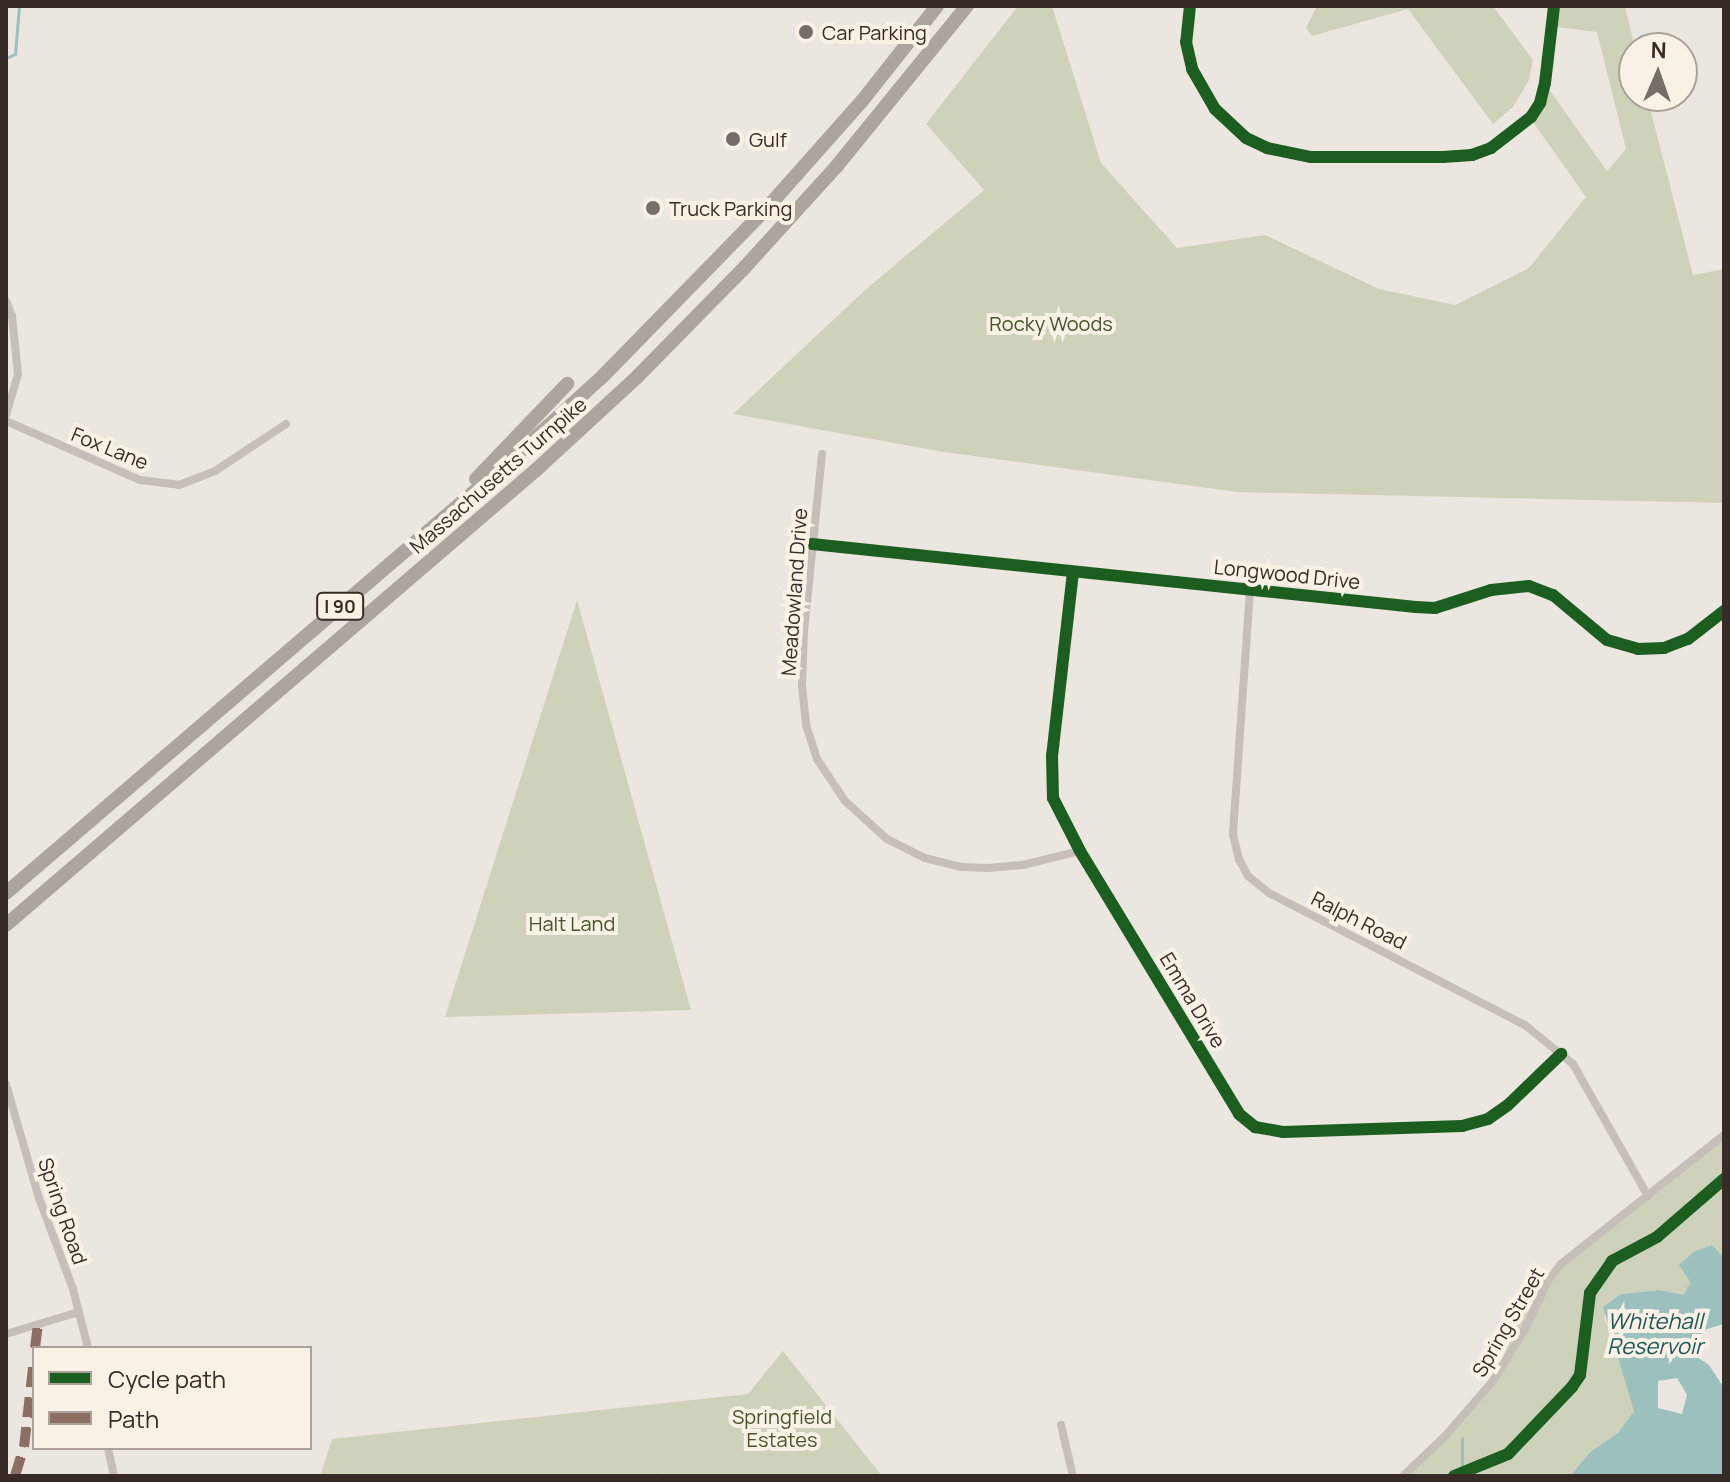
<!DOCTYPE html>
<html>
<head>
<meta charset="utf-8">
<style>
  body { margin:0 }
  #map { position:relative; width:1730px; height:1482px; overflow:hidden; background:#ece6e0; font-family:Manrope,sans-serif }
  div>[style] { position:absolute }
  .green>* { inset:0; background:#ced2ba }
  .water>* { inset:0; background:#9cc0bd }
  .stream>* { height:3px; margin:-1.5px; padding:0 1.5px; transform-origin:1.5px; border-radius:1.5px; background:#9cc0bd }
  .minor>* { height:8px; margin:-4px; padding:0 4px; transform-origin:4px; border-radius:4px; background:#c5beb9 }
  .motorway>* { height:14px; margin:-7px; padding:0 7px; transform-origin:7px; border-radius:7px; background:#aba49f }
  .quiet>* { height:10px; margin-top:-5px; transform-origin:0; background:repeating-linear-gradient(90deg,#8d6e63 0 20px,transparent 0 30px) }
  .cycleway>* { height:12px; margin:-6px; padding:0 6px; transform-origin:6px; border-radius:6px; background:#1b5e20 }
  .dots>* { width:22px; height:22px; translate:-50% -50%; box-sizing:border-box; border:4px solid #f9f0e6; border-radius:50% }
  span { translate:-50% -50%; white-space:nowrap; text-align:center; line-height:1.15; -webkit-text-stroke:8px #f9f0e6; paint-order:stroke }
  .shield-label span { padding:2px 6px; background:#f9f0e6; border:2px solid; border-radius:6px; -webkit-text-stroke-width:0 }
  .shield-label { font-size:18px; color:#362b27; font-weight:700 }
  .poi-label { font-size:20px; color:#362b27 }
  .left { translate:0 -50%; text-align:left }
  .park-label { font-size:20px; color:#47542b }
  .street-label { font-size:20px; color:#362b27 }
  .water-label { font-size:22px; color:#1d5757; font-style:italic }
  .frame { position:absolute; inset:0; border:8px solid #362b27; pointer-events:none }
  .legend { position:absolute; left:32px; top:1346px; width:280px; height:104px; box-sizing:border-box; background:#f9f0e6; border:2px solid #aba19a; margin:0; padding:10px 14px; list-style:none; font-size:24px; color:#362b27 }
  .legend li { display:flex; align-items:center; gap:16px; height:40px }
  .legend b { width:40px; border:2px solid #aba19a }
  .north { position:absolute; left:1618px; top:32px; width:80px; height:80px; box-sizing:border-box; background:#f9f0e6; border:2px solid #aba19a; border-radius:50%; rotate:2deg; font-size:22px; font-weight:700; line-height:32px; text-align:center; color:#362b27 }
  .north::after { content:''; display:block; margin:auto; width:28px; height:36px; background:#766c68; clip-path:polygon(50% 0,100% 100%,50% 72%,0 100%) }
</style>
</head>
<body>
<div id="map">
  <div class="green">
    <div style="clip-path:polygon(1018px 6px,1052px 6px,1101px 163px,1177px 248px,1265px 235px,1379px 289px,1455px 305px,1529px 268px,1586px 197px,1530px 118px,1548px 88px,1607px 171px,1626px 149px,1597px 32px,1557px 27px,1560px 6px,1625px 6px,1635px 48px,1634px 96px,1647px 96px,1693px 275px,1724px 269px,1724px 503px,1237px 492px,944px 452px,733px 414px,864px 291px,984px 190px,926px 124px)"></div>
    <div style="clip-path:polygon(1317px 6px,1493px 6px,1533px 60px,1529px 80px,1513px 107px,1493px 124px,1408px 9px,1312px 36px,1306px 28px)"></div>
    <div style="clip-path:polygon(577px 600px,691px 1010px,445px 1017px)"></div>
    <div style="clip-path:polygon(1724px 1133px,1724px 1258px,1712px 1245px,1695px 1251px,1680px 1265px,1690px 1282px,1684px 1296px,1659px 1290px,1621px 1294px,1604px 1316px,1633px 1398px,1634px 1411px,1618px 1433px,1590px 1452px,1570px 1476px,1406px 1476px,1463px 1420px,1501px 1361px,1524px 1309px,1550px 1273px)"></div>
    <div style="clip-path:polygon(783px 1351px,882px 1476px,664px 1476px,661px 1473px,658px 1476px,320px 1476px,332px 1439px,748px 1394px)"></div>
  </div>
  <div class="water">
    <div style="clip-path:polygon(evenodd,1712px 1245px,1724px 1258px,1724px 1324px,1704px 1330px,1692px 1354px,1709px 1365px,1724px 1388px,1724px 1474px,1570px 1476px,1590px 1452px,1618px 1433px,1634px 1411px,1603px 1307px,1621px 1294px,1659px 1290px,1684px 1295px,1690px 1282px,1679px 1265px,1695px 1251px,1712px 1245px,1677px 1378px,1687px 1395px,1682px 1414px,1658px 1408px,1658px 1381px,1677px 1378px)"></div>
  </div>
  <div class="stream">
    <div style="left:6px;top:58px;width:10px;rotate:-24deg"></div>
    <div style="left:15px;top:54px;width:48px;rotate:-85.2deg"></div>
    <div style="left:1462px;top:1476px;width:38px;rotate:-90deg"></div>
  </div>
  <div class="minor">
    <div style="left:1190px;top:6px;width:36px;rotate:96deg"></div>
    <div style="left:1186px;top:42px;width:28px;rotate:77deg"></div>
    <div style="left:1192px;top:69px;width:46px;rotate:60.1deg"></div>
    <div style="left:1215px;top:109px;width:42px;rotate:43.1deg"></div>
    <div style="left:1246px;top:138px;width:23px;rotate:25deg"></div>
    <div style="left:1267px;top:148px;width:45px;rotate:11.6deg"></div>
    <div style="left:1311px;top:157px;width:132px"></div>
    <div style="left:1443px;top:157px;width:29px;rotate:-4deg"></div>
    <div style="left:1472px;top:155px;width:20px;rotate:-20deg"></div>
    <div style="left:1491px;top:148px;width:51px;rotate:-37.8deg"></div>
    <div style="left:1531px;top:117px;width:17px;rotate:-57deg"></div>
    <div style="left:1540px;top:103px;width:21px;rotate:-76deg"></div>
    <div style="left:1545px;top:83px;width:78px;rotate:-83.3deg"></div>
    <div style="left:6px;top:301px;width:16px;rotate:68deg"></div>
    <div style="left:12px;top:316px;width:58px;rotate:84.1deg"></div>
    <div style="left:18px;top:374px;width:43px;rotate:106.3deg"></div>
    <div style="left:6px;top:421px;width:146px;rotate:23.8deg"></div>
    <div style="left:140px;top:480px;width:39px;rotate:7deg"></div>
    <div style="left:179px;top:485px;width:39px;rotate:-21deg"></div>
    <div style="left:215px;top:471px;width:85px;rotate:-33.5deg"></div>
    <div style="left:822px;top:454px;width:178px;rotate:95.8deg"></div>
    <div style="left:804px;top:631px;width:55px;rotate:92.1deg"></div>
    <div style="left:802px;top:686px;width:39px;rotate:84deg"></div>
    <div style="left:806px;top:725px;width:36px;rotate:72deg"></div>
    <div style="left:817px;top:759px;width:50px;rotate:56.3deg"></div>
    <div style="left:845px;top:801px;width:57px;rotate:42.1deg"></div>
    <div style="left:887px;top:839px;width:42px;rotate:26.6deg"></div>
    <div style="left:925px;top:858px;width:37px;rotate:14deg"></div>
    <div style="left:961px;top:867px;width:27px;rotate:2deg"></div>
    <div style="left:988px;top:868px;width:35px;rotate:-5deg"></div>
    <div style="left:1023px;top:865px;width:59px;rotate:-13.8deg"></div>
    <div style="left:812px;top:544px;width:607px;rotate:5.95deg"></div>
    <div style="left:1416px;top:607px;width:19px;rotate:3deg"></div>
    <div style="left:1435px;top:608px;width:59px;rotate:-17.8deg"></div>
    <div style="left:1491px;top:590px;width:38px;rotate:-6deg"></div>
    <div style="left:1529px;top:586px;width:26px;rotate:21deg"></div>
    <div style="left:1553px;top:595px;width:70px;rotate:39.8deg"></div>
    <div style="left:1607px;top:640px;width:32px;rotate:16deg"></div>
    <div style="left:1638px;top:649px;width:26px;rotate:-2deg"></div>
    <div style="left:1664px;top:648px;width:26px;rotate:-21deg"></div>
    <div style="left:1688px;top:639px;width:46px;rotate:-37.9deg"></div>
    <div style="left:1073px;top:572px;width:184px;rotate:96.5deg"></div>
    <div style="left:1052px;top:755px;width:43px;rotate:88.7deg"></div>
    <div style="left:1053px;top:798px;width:59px;rotate:63deg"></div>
    <div style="left:1080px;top:851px;width:307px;rotate:58.8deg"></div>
    <div style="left:1239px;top:1114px;width:21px;rotate:39deg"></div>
    <div style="left:1255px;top:1127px;width:28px;rotate:10deg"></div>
    <div style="left:1283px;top:1132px;width:179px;rotate:-1.9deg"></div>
    <div style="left:1462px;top:1126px;width:27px;rotate:-15deg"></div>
    <div style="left:1488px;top:1119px;width:24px;rotate:-35deg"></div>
    <div style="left:1508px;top:1105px;width:74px;rotate:-43.9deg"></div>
    <div style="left:1250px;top:590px;width:245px;rotate:94deg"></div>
    <div style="left:1233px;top:834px;width:26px;rotate:77deg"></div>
    <div style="left:1239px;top:859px;width:19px;rotate:62deg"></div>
    <div style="left:1248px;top:876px;width:27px;rotate:39deg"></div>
    <div style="left:1269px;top:893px;width:288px;rotate:27.3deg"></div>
    <div style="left:1525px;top:1025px;width:62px;rotate:39.1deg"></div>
    <div style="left:1573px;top:1064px;width:152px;rotate:60.4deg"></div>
    <div style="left:6px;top:1084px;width:119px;rotate:73.9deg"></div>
    <div style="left:39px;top:1198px;width:97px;rotate:69.5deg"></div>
    <div style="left:73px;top:1289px;width:61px;rotate:75.7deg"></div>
    <div style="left:6px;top:1334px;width:76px;rotate:-16.8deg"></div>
    <div style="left:1061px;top:1425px;width:52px;rotate:76.8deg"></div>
    <div style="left:108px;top:1448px;width:29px;rotate:78deg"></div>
    <div style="left:1403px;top:1476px;width:59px;rotate:-43.6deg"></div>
    <div style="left:1446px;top:1435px;width:72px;rotate:-49deg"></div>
    <div style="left:1493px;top:1381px;width:59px;rotate:-58.2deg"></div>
    <div style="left:1524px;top:1331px;width:58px;rotate:-64.3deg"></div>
    <div style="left:1549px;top:1279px;width:19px;rotate:-51deg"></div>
    <div style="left:1561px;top:1264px;width:208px;rotate:-38.4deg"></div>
  </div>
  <div class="motorway">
    <div style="left:476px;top:479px;width:132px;rotate:-46.2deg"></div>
    <div style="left:6px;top:893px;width:655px;rotate:-40.6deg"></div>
    <div style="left:503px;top:467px;width:135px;rotate:-42.3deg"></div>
    <div style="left:603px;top:376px;width:233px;rotate:-45.7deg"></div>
    <div style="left:766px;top:209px;width:144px;rotate:-48.4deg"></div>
    <div style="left:862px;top:101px;width:121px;rotate:-51.7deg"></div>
    <div style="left:6px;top:925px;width:699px;rotate:-40.65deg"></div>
    <div style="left:536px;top:470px;width:136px;rotate:-42.6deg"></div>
    <div style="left:636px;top:378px;width:156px;rotate:-45.5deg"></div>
    <div style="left:745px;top:267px;width:135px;rotate:-47.7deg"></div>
    <div style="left:836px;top:167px;width:208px;rotate:-50.9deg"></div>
  </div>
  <div class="quiet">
    <div style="left:35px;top:1348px;width:24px;rotate:-83deg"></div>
    <div style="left:15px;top:1476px;width:30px;rotate:-73deg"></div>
    <div style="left:24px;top:1447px;width:89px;rotate:-83.5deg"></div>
  </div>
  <div class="cycleway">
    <div style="left:1190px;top:6px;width:36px;rotate:96deg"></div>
    <div style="left:1186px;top:42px;width:28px;rotate:77deg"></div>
    <div style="left:1192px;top:69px;width:46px;rotate:60.1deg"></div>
    <div style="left:1215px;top:109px;width:42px;rotate:43.1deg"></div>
    <div style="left:1246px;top:138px;width:23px;rotate:25deg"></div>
    <div style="left:1267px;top:148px;width:45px;rotate:11.6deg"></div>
    <div style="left:1311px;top:157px;width:132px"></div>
    <div style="left:1443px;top:157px;width:29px;rotate:-4deg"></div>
    <div style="left:1472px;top:155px;width:20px;rotate:-20deg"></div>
    <div style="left:1491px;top:148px;width:51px;rotate:-37.8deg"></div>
    <div style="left:1531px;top:117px;width:17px;rotate:-57deg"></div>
    <div style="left:1540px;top:103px;width:21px;rotate:-76deg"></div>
    <div style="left:1545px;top:83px;width:78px;rotate:-83.3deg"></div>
    <div style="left:812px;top:544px;width:607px;rotate:5.95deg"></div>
    <div style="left:1416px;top:607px;width:19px;rotate:3deg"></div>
    <div style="left:1435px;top:608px;width:59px;rotate:-17.8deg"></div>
    <div style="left:1491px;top:590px;width:38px;rotate:-6deg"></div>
    <div style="left:1529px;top:586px;width:26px;rotate:21deg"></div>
    <div style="left:1553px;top:595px;width:70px;rotate:39.8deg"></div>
    <div style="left:1607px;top:640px;width:32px;rotate:16deg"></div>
    <div style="left:1638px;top:649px;width:26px;rotate:-2deg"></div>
    <div style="left:1664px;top:648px;width:26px;rotate:-21deg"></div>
    <div style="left:1688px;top:639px;width:46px;rotate:-37.9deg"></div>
    <div style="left:1073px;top:572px;width:184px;rotate:96.5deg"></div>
    <div style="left:1052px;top:755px;width:43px;rotate:88.7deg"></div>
    <div style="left:1053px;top:798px;width:59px;rotate:63deg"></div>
    <div style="left:1080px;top:851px;width:307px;rotate:58.8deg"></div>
    <div style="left:1239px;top:1114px;width:21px;rotate:39deg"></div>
    <div style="left:1255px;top:1127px;width:28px;rotate:10deg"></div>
    <div style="left:1283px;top:1132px;width:179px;rotate:-1.9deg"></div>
    <div style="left:1462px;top:1126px;width:27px;rotate:-15deg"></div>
    <div style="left:1488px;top:1119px;width:24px;rotate:-35deg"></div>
    <div style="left:1508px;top:1105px;width:74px;rotate:-43.9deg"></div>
    <div style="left:1454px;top:1476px;width:58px;rotate:-22.2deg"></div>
    <div style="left:1508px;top:1454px;width:93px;rotate:-46.3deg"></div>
    <div style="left:1572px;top:1387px;width:14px;rotate:-56deg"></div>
    <div style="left:1580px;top:1375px;width:83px;rotate:-83deg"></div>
    <div style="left:1590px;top:1293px;width:39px;rotate:-55deg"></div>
    <div style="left:1612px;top:1261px;width:51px;rotate:-28.1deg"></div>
    <div style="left:1657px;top:1237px;width:89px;rotate:-40.9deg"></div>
  </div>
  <div class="dots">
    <div style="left:806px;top:32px;background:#766c68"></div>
    <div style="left:733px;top:139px;background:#766c68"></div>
    <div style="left:653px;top:208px;background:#766c68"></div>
  </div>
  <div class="shield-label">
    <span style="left:340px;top:606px">I 90</span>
  </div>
  <div class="poi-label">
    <span class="left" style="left:822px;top:32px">Car Parking</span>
    <span class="left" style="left:749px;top:139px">Gulf</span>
    <span class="left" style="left:669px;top:208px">Truck Parking</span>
  </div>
  <div class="park-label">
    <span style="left:1051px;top:323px">Rocky Woods</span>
    <span style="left:572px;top:923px">Halt Land</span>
    <span style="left:782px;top:1428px">Springfield<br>Estates</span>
  </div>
  <div class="street-label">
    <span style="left:110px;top:448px;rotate:22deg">Fox Lane</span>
    <span style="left:498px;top:475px;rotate:-41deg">Massachusetts Turnpike</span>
    <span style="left:1287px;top:574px;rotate:6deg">Longwood Drive</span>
    <span style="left:794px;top:592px;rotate:-86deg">Meadowland Drive</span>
    <span style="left:1359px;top:920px;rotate:27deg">Ralph Road</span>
    <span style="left:1193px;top:1000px;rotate:59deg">Emma Drive</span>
    <span style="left:63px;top:1211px;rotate:71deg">Spring Road</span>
    <span style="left:1508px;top:1322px;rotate:-60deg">Spring Street</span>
  </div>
  <div class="water-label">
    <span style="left:1655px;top:1334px">Whitehall<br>Reservoir</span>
  </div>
  <div class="frame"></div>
  <ul class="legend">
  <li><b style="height:10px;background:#1b5e20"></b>Cycle path</li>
  <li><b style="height:10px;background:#8d6e63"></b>Path</li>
  </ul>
  <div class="north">N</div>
</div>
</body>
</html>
